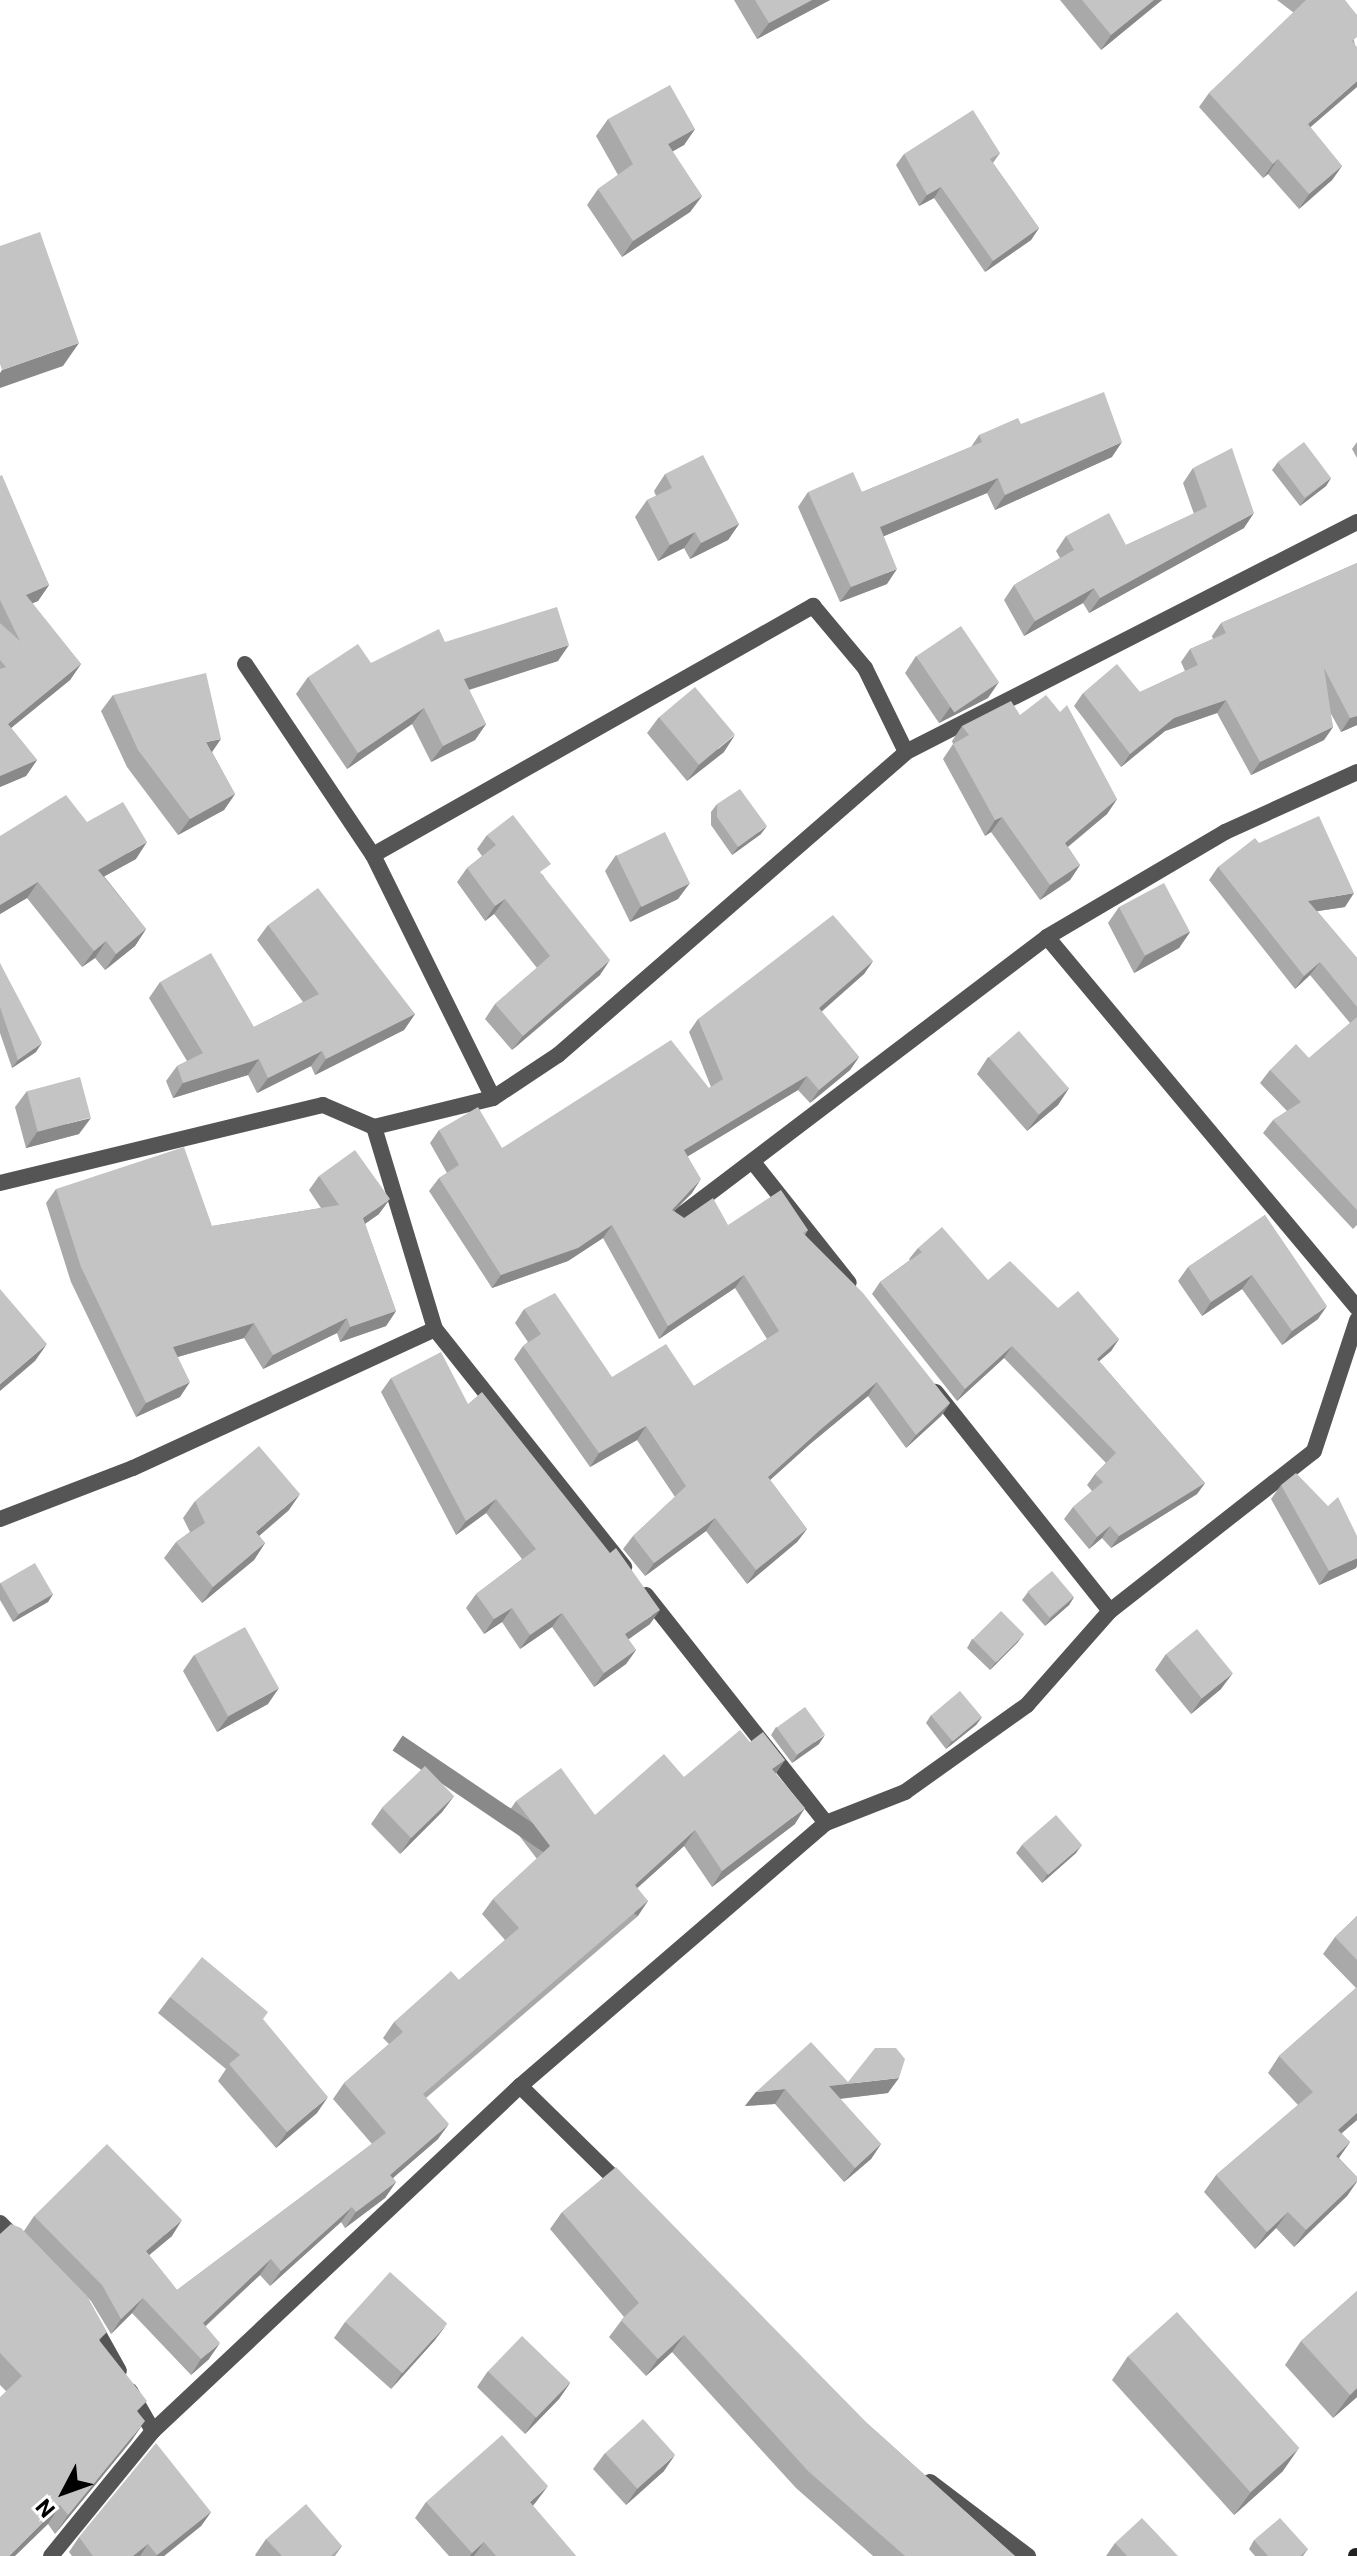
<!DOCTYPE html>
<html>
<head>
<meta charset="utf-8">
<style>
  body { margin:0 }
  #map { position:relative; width:1357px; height:2556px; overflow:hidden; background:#fff; font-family:Roboto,sans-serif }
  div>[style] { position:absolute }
  .street>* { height:16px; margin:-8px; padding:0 8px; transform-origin:8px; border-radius:8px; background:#555 }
  .secondary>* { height:16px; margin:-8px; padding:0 8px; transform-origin:8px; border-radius:8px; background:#222 }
  .wall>* { inset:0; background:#a9a9a9 }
  .shaded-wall>* { inset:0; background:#898989; transform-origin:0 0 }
  .building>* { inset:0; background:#c4c4c4; transform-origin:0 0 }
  span { translate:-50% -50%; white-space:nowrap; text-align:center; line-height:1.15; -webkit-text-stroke:6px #fff; paint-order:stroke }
  .north { position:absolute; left:24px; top:2452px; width:80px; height:80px; -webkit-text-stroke:6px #fff; paint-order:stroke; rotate:229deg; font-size:22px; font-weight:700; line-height:32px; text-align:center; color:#000 }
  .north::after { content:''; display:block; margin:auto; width:28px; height:36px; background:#000; clip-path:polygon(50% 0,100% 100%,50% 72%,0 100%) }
</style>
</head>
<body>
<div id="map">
  <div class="street">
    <div style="left:245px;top:664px;width:230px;rotate:56.2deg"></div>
    <div style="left:373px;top:855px;width:271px;rotate:63.7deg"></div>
    <div style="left:373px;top:855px;width:506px;rotate:-29.51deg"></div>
    <div style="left:813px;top:606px;width:81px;rotate:50deg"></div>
    <div style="left:865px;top:668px;width:93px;rotate:64deg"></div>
    <div style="left:1047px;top:937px;width:483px;rotate:50.1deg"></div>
    <div style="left:374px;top:1127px;width:122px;rotate:-13.7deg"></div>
    <div style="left:493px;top:1098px;width:78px;rotate:-33.5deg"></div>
    <div style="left:558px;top:1055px;width:461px;rotate:-41deg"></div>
    <div style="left:906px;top:752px;width:506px;rotate:-27.02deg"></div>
    <div style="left:753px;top:1162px;width:154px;rotate:51.6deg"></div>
    <div style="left:0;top:1183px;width:332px;rotate:-13.6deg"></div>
    <div style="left:323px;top:1105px;width:56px;rotate:23.3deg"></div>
    <div style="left:374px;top:1127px;width:211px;rotate:73.2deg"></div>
    <div style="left:435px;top:1329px;width:304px;rotate:51.5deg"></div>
    <div style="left:673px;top:1221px;width:470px;rotate:-37.2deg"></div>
    <div style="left:1047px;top:937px;width:207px;rotate:-30.5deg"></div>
    <div style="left:1225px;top:832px;width:145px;rotate:-24.4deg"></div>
    <div style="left:0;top:1519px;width:142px;rotate:-21deg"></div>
    <div style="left:133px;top:1468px;width:332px;rotate:-24.7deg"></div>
    <div style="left:646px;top:1595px;width:290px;rotate:51.7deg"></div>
    <div style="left:1110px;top:1611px;width:259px;rotate:-38.1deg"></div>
    <div style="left:1314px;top:1451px;width:138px;rotate:-71.8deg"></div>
    <div style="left:520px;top:2086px;width:143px;rotate:44.4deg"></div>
    <div style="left:0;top:2223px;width:27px;rotate:45deg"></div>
    <div style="left:91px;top:2321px;width:57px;rotate:60.8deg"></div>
    <div style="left:130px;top:2391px;width:46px;rotate:60.1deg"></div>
    <div style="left:930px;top:2482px;width:123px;rotate:37.1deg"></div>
    <div style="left:51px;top:2556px;width:161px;rotate:-50.8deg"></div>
    <div style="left:153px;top:2431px;width:504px;rotate:-43.23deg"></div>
    <div style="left:520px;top:2086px;width:403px;rotate:-40.7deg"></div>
    <div style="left:826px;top:1823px;width:85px;rotate:-21.4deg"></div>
    <div style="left:905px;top:1792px;width:150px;rotate:-35.5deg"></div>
    <div style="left:1027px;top:1705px;width:125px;rotate:-48.6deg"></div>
    <div style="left:1110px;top:1611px;width:280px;rotate:-128.5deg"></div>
  </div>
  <div class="secondary">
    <div style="left:1356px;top:2556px;width:1px"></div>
  </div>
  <div class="wall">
    <div style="clip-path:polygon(734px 0,830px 0,757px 39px)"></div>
    <div style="clip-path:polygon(1060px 0,1162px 0,1101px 50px)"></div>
    <div style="clip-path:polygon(1277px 0,1345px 0,1355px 45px,1310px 127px,1342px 166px,1332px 180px,1299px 209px,1268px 174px,1263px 178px,1199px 107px,1209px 93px,1294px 13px)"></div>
    <div style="clip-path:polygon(608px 119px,695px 129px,684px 145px,672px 152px,702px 196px,690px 212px,622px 257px,587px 205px,598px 189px,618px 175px,596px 136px)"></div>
    <div style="clip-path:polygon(1000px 153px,993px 163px,1039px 228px,1031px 240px,985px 272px,934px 198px,919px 206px,896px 165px,904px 154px)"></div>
    <div style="clip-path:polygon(1021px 424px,1112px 457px,995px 510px,987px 493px,884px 536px,887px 584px,840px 602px,798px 507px,808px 492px,862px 492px,971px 447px,979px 435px)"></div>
    <div style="clip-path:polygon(1357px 442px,1357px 458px,1352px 449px)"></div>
    <div style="clip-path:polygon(1278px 462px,1331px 478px,1326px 486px,1300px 506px,1272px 470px)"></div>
    <div style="clip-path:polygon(1193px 468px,1244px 528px,1089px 613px,1083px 603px,1024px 636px,1004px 600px,1014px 585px,1060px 558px,1056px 551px,1066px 536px,1126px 545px,1194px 514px,1183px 483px)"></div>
    <div style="clip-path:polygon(665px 474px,739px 524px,728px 540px,690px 559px,684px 548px,658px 561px,635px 517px,647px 500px,656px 496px,654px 491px)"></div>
    <div style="clip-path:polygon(0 476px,49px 585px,38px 601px,32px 603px,81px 664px,70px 680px,11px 728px,37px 760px,26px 776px,0 787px)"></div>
    <div style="clip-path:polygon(1357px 563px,1357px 725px,1341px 732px,1330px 712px,1333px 727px,1324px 740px,1251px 775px,1217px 713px,1165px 731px,1121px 767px,1074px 706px,1083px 693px,1140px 692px,1185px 671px,1181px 662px,1190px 649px,1213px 639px,1212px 636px,1221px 623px)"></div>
    <div style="clip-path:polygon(445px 642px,558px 661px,469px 690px,486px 724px,475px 740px,431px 762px,412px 724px,347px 769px,296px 694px,308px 677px,371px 663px)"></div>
    <div style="clip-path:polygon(916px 656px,988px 698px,939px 723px,905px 673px)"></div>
    <div style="clip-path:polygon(113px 695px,212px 752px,235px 794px,224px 810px,178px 835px,127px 767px,101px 711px)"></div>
    <div style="clip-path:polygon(1020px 715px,1117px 799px,1107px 814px,1068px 847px,1080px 865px,1070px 880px,1040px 900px,991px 832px,985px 836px,943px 759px,953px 744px,952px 741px,962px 726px)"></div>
    <div style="clip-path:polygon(659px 717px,724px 752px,687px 781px,647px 733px)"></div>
    <div style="clip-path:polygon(717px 804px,761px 834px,732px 855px,711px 825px,711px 812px)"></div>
    <div style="clip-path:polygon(87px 822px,136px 859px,104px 876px,146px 929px,135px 946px,105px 970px,95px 958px,82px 967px,27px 898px,0 914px,0 836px)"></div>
    <div style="clip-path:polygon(487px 835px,543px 875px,600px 975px,512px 1050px,485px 1019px,495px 1004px,537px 968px,494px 914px,485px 921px,457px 882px,467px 868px,482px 856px,477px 849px)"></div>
    <div style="clip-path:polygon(1259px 843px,1345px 907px,1317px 911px,1357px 958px,1357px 1225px,1353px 1229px,1263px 1133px,1273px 1120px,1287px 1111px,1260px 1083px,1270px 1070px,1309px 1058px,1350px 1023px,1310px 975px,1295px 989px,1209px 880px,1218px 867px)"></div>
    <div style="clip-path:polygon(616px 855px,678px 899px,630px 922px,605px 871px)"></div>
    <div style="clip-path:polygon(1119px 907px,1190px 932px,1179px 948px,1134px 973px,1108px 923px)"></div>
    <div style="clip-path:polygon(268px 925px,415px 1014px,404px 1030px,315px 1075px,311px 1066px,257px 1093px,248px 1075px,173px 1098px,166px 1081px,177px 1066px,187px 1061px,149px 998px,160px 982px,254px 1027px,303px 1002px,257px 940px)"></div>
    <div style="clip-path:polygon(873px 961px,864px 974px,821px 1011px,859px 1057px,850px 1070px,810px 1103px,798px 1090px,688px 1156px,692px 1193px,674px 1211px,684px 1218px,728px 1225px,808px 1230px,805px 1235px,950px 1403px,941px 1416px,906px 1448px,868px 1396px,810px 1444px,770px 1480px,807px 1529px,797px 1542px,747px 1584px,706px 1531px,645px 1576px,623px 1549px,633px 1536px,675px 1497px,637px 1440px,590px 1467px,514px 1359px,523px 1346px,528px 1342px,515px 1323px,524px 1309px,612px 1377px,694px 1386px,767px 1339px,735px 1288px,659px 1339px,603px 1238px,568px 1261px,492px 1288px,429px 1191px,439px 1178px,447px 1173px,430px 1143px,439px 1130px,502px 1148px,709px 1088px,711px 1087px,689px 1032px,698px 1019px)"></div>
    <div style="clip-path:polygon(0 963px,36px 1052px,12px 1068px,0 1033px)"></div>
    <div style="clip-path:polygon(988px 1057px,1069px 1088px,1058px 1105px,1027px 1131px,977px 1074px)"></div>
    <div style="clip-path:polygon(27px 1091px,79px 1134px,26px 1148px,15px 1107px)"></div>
    <div style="clip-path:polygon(319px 1176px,379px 1214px,365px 1224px,396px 1311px,386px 1326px,340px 1342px,337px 1333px,263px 1369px,244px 1338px,178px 1357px,180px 1397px,136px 1417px,71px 1282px,46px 1203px,56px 1189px,212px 1226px,321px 1208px,309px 1190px)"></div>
    <div style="clip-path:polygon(1265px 1215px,1318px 1319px,1282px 1345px,1242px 1289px,1202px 1316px,1178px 1281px,1188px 1267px)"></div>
    <div style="clip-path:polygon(918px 1248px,988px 1280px,1058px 1308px,1119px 1339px,1111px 1351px,1099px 1361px,1205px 1483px,1197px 1494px,1111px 1548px,1102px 1538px,1089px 1549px,1064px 1519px,1073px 1507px,1092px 1491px,1087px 1485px,1095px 1474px,1106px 1463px,1004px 1358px,957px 1401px,872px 1294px,880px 1282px,910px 1260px,909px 1259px)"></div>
    <div style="clip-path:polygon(391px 1378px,468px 1404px,650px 1624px,628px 1639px,636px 1650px,626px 1664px,594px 1687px,552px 1627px,520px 1649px,502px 1622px,484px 1634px,466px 1608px,476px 1594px,522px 1559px,486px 1513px,456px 1535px,381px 1392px)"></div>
    <div style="clip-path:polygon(1281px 1485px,1356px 1568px,1319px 1585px,1271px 1499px)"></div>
    <div style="clip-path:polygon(195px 1501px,289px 1510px,259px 1536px,265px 1543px,254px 1560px,202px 1603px,164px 1558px,176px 1542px,190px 1532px,183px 1518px)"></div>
    <div style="clip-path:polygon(0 1583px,53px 1594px,48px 1602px,13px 1622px,0 1600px)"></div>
    <div style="clip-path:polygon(1028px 1592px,1074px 1597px,1069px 1605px,1045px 1626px,1022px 1600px)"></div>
    <div style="clip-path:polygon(972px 1639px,1018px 1642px,990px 1670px,967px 1648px)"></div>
    <div style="clip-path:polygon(1166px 1654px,1221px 1689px,1191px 1714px,1155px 1670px)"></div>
    <div style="clip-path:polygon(194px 1655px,268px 1704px,217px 1732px,183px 1671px)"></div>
    <div style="clip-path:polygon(931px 1715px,982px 1717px,976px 1725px,946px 1749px,926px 1723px)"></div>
    <div style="clip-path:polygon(776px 1727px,819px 1744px,792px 1763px,771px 1735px)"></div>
    <div style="clip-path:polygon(750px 1742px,785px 1760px,776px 1773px,795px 1824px,712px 1887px,684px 1846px,637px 1888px,638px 1916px,426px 2098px,438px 2139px,393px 2178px,396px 2182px,385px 2198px,345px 2228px,341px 2222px,270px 2286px,260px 2275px,206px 2326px,209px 2359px,191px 2375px,132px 2313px,111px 2334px,91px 2301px,87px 2297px,100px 2342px,138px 2413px,132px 2440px,55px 2534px,48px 2524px,6px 2391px,0 2385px,0 2234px,24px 2231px,34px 2216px,172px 2236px,149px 2255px,177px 2290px,372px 2144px,333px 2099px,344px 2083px,389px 2044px,383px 2038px,394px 2022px,459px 1980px,505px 1940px,482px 1914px,493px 1899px,537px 1859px,505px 1817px,516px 1801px,595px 1815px,684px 1777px)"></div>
    <div style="clip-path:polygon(454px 1796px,442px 1812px,400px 1854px,371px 1824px,382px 1808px)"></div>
    <div style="clip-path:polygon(1022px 1845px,1076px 1853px,1042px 1883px,1016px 1853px)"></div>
    <div style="clip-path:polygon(1357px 1916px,1357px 2120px,1341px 2133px,1350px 2142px,1339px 2158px,1357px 2177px,1357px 2182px,1347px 2196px,1294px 2247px,1276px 2228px,1255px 2249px,1204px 2192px,1216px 2175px,1298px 2105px,1268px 2073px,1279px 2056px,1356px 1988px,1323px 1954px,1335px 1937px)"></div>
    <div style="clip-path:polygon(170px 1997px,263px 2020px,317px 2113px,276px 2148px,218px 2081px,226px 2069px,158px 2013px)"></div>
    <div style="clip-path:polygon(848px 2082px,888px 2093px,840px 2099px,881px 2144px,871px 2159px,844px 2182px,775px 2104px,745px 2106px,756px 2092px)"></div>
    <div style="clip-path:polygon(562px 2212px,868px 2424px,1015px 2556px,873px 2556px,796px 2488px,672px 2352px,646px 2376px,609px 2337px,624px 2317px,550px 2229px)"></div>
    <div style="clip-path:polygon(1357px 2291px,1357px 2397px,1333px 2418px,1285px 2365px,1301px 2341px)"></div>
    <div style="clip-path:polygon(345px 2322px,435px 2340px,391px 2389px,334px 2338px)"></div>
    <div style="clip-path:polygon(1128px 2356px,1283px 2471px,1234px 2515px,1112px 2380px)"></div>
    <div style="clip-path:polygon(488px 2371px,570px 2383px,559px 2399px,525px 2434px,477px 2387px)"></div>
    <div style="clip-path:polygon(605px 2453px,664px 2471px,626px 2505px,593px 2469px)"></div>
    <div style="clip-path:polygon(426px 2502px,536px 2502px,533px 2506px,576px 2556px,449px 2556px,415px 2518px)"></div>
    <div style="clip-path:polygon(211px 2512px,201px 2526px,164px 2556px,72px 2556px,69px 2552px,79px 2537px)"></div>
    <div style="clip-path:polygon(266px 2539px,342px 2546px,335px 2556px,256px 2556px,255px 2555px)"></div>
    <div style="clip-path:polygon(1254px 2540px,1308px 2549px,1303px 2556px,1255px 2556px,1249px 2549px)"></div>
    <div style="clip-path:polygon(1115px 2543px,1178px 2556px,1106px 2556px)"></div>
  </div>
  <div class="shaded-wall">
    <div style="clip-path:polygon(812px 0,830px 0,757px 39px,769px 23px)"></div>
    <div style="clip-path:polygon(1154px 0,1162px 0,1101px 50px,1111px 35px)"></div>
    <div style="clip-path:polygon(1357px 81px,1357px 87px,1298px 138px,1308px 124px)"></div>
    <div style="clip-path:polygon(695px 129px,684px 145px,656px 160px,668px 144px)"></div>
    <div style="clip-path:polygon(1278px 159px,1268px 174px,1263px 178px,1273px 164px)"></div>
    <div style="clip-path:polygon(1342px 166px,1332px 180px,1299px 209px,1309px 194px)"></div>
    <div style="clip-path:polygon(941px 187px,934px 198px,919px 206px,927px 195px)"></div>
    <div style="clip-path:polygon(702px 196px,690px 212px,622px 257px,633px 241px)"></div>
    <div style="clip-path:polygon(1039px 228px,1031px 240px,985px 272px,993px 261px)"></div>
    <div style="clip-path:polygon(79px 343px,63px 366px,0 388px,0 373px,2px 370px)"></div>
    <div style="clip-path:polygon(1122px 442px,1112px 457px,995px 510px,1005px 495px)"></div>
    <div style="clip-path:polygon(998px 478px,987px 493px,870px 542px,880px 527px)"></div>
    <div style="clip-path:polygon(1331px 478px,1326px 486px,1300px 506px,1306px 498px)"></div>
    <div style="clip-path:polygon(1254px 513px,1244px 528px,1089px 613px,1100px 598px)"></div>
    <div style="clip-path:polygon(739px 524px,728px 540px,690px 559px,701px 543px)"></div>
    <div style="clip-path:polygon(695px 532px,684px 548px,658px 561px,670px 545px)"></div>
    <div style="clip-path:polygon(897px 569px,887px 584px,840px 602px,851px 587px)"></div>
    <div style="clip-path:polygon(49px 585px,38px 601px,15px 611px,26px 595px)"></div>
    <div style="clip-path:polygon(1094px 588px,1083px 603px,1024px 636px,1035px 621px)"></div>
    <div style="clip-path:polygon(569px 645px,558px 661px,452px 695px,464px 679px)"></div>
    <div style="clip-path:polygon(81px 664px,70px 680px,0 737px,8px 724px)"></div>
    <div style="clip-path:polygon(999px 682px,988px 698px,939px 723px,951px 706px)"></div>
    <div style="clip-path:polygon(1226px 700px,1217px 713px,1165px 731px,1121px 767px,1130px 754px,1174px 718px)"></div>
    <div style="clip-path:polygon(424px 708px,412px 724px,347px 769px,358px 753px)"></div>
    <div style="clip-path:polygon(1357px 716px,1357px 725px,1341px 732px,1350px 718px)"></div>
    <div style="clip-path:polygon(486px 724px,475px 740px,431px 762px,443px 746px)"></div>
    <div style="clip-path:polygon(1333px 727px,1324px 740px,1251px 775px,1260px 762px)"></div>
    <div style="clip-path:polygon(735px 735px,724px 752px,687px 781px,699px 765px)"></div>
    <div style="clip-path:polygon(221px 739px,210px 755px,206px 742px)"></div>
    <div style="clip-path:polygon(37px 760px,26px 776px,0 787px,0 776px)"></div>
    <div style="clip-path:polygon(235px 794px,224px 810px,178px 835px,190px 819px)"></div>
    <div style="clip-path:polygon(1117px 799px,1107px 814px,1054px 858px,1065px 843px)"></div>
    <div style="clip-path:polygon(1002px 817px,991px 832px,985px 836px,995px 820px)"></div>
    <div style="clip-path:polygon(767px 826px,761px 834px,732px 855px,738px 847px)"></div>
    <div style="clip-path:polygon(147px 842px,136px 859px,87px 886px,98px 870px)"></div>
    <div style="clip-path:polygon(1080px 865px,1070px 880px,1040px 900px,1050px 885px)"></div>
    <div style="clip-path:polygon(38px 882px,27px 898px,0 914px,0 905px)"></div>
    <div style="clip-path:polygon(690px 883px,678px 899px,630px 922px,641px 906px)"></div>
    <div style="clip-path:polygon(1354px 893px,1345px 907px,1299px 914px,1308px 901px)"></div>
    <div style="clip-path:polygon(505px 899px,494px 914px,485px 921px,495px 906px)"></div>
    <div style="clip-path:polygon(146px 929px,135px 946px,105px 970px,116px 954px)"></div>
    <div style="clip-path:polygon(1190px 932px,1179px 948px,1134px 973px,1145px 956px)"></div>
    <div style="clip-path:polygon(106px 941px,95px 958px,82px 967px,94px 951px)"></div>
    <div style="clip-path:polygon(610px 960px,600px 975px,512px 1050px,523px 1036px)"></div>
    <div style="clip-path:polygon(873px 961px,864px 974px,810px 1022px,819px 1008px)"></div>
    <div style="clip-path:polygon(1320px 962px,1310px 975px,1295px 989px,1304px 976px)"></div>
    <div style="clip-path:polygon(415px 1014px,404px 1030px,315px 1075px,326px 1059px)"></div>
    <div style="clip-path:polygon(42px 1043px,36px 1052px,12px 1068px,18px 1060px)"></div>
    <div style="clip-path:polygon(322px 1051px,311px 1066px,257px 1093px,268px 1078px)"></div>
    <div style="clip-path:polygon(859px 1057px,850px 1070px,810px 1103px,819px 1090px)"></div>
    <div style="clip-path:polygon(259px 1059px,248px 1075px,173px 1098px,183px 1083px)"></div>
    <div style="clip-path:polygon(807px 1076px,798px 1090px,675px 1164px,684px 1150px)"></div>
    <div style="clip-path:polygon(1069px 1088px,1058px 1105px,1027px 1131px,1039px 1115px)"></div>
    <div style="clip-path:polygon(91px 1118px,79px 1134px,26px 1148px,38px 1131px)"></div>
    <div style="clip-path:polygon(701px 1179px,692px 1193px,662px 1223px,672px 1210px)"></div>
    <div style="clip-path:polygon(390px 1199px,379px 1214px,353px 1232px,363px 1218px)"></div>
    <div style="clip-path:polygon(612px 1225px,603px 1238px,568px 1261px,492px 1288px,501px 1275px)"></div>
    <div style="clip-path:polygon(744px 1275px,735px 1288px,659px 1339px,668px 1326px)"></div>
    <div style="clip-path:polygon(1252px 1275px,1242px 1289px,1202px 1316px,1211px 1302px)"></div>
    <div style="clip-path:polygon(1327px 1306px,1318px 1319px,1282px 1345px,1292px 1331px)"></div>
    <div style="clip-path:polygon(396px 1311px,386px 1326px,340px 1342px,350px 1327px)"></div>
    <div style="clip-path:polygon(347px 1318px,337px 1333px,263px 1369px,273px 1355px)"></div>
    <div style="clip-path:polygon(254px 1323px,244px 1338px,163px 1361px,173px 1347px)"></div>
    <div style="clip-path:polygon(1119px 1339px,1111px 1351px,1089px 1370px,1097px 1359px)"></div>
    <div style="clip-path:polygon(47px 1344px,35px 1361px,0 1391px,0 1384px)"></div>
    <div style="clip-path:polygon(1012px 1346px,1004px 1358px,957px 1401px,965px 1389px)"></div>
    <div style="clip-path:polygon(190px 1382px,180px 1397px,136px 1417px,146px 1403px)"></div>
    <div style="clip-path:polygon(877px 1382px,868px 1396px,810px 1444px,759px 1490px,768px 1477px,820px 1430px)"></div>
    <div style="clip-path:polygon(950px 1403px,941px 1416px,906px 1448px,916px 1435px)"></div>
    <div style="clip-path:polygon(646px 1426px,637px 1440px,590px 1467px,599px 1453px)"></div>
    <div style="clip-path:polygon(1205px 1483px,1197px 1494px,1111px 1548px,1119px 1536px)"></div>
    <div style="clip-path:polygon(300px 1494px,289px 1510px,244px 1549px,256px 1532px)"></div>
    <div style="clip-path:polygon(496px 1499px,486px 1513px,456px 1535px,466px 1521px)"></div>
    <div style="clip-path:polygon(715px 1518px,706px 1531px,645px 1576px,654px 1563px)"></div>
    <div style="clip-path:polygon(1110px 1526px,1102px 1538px,1089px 1549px,1097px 1537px)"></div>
    <div style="clip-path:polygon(807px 1529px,797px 1542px,747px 1584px,756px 1570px)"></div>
    <div style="clip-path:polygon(265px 1543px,254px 1560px,202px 1603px,213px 1587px)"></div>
    <div style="clip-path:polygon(1357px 1558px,1357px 1566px,1356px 1568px,1319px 1585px,1329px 1571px)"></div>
    <div style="clip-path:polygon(53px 1594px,48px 1602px,13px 1622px,19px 1614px)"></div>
    <div style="clip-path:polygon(1074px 1597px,1069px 1605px,1045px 1626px,1051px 1618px)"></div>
    <div style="clip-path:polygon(512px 1608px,502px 1622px,484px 1634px,494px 1619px)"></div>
    <div style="clip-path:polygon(660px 1610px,650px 1624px,615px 1649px,625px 1634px)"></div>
    <div style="clip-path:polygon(562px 1613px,552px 1627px,520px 1649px,530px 1635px)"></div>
    <div style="clip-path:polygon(1024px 1634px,1018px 1642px,990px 1670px,996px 1662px)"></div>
    <div style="clip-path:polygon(636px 1650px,626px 1664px,594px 1687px,604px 1673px)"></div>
    <div style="clip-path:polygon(1233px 1673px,1221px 1689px,1191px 1714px,1202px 1698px)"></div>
    <div style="clip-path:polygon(279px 1688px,268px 1704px,217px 1732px,229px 1716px)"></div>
    <div style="clip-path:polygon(982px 1717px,976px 1725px,946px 1749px,952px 1741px)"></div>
    <div style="clip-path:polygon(825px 1735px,819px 1744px,792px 1763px,798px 1754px)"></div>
    <div style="clip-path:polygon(785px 1760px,774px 1775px,772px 1769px)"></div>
    <div style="clip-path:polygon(454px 1796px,442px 1812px,400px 1854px,411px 1838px)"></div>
    <div style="clip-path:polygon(805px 1808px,795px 1824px,712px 1887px,722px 1871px)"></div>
    <div style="clip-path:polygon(695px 1830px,684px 1846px,624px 1900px,635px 1885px)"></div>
    <div style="clip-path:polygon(1082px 1845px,1076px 1853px,1042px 1883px,1047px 1875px)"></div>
    <div style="left:648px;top:1901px;width:18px;height:296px;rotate:124deg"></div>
    <div style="clip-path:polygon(899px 2078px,888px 2093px,819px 2101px,829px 2086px)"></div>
    <div style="clip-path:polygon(785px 2089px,775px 2104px,745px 2106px,756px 2092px)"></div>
    <div style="clip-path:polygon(328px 2097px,317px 2113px,276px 2148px,287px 2132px)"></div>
    <div style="clip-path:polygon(1357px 2113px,1357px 2120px,1326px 2147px,1338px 2130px)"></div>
    <div style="clip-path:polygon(449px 2124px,438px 2139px,379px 2190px,390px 2175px)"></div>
    <div style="clip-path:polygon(1350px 2142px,1338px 2159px,1336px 2156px)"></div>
    <div style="clip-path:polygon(881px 2144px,871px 2159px,844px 2182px,855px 2168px)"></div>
    <div style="clip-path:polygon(1357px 2181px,1347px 2196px,1294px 2247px,1306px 2230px)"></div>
    <div style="clip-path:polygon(396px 2182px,385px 2198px,345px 2228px,356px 2212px)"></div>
    <div style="clip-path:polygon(352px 2207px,341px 2222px,270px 2286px,281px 2271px)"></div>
    <div style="clip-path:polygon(1288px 2212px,1276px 2228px,1255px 2249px,1267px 2232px)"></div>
    <div style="clip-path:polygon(182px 2220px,172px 2236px,135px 2267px,146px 2251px)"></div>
    <div style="clip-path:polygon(271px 2259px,260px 2275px,192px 2338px,203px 2323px)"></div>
    <div style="clip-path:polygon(143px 2298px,132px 2313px,111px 2334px,121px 2319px)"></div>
    <div style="clip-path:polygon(447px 2324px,435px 2340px,391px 2389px,402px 2373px)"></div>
    <div style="clip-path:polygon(684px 2335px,672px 2352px,646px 2376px,658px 2359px)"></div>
    <div style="clip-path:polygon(220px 2343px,209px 2359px,191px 2375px,201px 2359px)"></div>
    <div style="clip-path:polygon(570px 2383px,559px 2399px,525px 2434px,536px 2417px)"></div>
    <div style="clip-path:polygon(1357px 2388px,1357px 2397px,1333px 2418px,1350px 2395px)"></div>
    <div style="clip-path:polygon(145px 2421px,132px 2440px,55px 2534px,68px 2515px)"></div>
    <div style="clip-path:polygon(1299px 2448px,1283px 2471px,1234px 2515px,1251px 2492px)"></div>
    <div style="clip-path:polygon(675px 2455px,664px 2471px,626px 2505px,637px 2489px)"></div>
    <div style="clip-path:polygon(548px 2486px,536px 2502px,518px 2518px,530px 2502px)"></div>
    <div style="clip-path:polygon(60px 2505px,48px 2524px,15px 2556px,9px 2556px)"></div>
    <div style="clip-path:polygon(211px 2512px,201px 2526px,164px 2556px,156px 2556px)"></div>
    <div style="clip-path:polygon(484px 2542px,474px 2556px,470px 2556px,472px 2553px)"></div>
    <div style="clip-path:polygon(148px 2544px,140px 2556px,133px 2556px)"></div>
  </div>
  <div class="building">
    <div style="clip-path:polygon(755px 0,812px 0,769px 23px)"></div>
    <div style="clip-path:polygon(1082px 0,1154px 0,1111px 35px)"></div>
    <div style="clip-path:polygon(1306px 0,1345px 0,1357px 15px,1357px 37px,1352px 41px,1357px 47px,1357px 81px,1308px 124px,1342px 166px,1309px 194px,1278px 159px,1273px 164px,1209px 93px)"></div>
    <div style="clip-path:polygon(670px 85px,695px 129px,668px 144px,702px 196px,633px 241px,598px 189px,633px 164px,608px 119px)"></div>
    <div style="clip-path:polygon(973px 110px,1000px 153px,990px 159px,1039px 228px,993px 261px,941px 187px,927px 195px,904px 154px)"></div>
    <div style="clip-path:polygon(40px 232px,79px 343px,2px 370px,0 364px,0 246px)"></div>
    <div style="clip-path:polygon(1104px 392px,1122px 442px,1005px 495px,998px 478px,880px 527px,897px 569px,851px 587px,808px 492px,853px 472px,862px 492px,982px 442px,979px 435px,1018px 418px,1021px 424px)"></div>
    <div style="left:1304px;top:442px;width:45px;height:33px;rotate:53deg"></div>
    <div style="clip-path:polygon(1232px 448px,1254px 513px,1100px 598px,1094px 588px,1035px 621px,1014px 585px,1074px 550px,1066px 536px,1109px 513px,1126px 545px,1207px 507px,1193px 468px)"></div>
    <div style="clip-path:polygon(703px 455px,739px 524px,701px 543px,695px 532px,670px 545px,647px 500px,672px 488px,665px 474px)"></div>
    <div style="clip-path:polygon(2px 475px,49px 585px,26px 595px,81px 664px,8px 724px,37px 760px,0 776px,0 669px,6px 667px,0 660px,0 623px,20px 641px,0 600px,0 476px)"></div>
    <div style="clip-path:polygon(1357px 563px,1357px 716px,1350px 718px,1324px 668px,1333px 727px,1260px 762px,1226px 700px,1174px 718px,1130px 754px,1083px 693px,1117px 664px,1140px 692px,1198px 665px,1190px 649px,1226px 633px,1221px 623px)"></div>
    <div style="clip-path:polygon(557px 607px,569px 645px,464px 679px,486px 724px,443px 746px,424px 708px,358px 753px,308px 677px,358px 644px,371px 663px,439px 629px,445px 642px)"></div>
    <div style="left:961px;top:626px;width:68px;height:54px;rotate:56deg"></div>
    <div style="clip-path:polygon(206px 673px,221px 739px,206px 742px,235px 794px,190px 819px,138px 750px,113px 695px)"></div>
    <div style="left:695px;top:687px;width:62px;height:47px;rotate:50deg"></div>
    <div style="clip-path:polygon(1046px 695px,1060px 712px,1067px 705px,1117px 799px,1065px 843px,1080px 865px,1050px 885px,1002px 817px,995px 820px,953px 744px,969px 735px,962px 726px,1011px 701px,1020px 715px)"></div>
    <div style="clip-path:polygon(740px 789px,767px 826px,738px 847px,717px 817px,717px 804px)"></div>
    <div style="clip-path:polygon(66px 795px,87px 822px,123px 802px,147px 842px,98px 870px,146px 929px,116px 954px,106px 941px,94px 951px,38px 882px,0 905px,0 836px)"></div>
    <div style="clip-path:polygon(513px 815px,551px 864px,540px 872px,610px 960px,523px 1036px,495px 1004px,550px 956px,505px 899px,495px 906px,467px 868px,496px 845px,487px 835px)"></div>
    <div style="clip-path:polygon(1319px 816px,1354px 893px,1308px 901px,1357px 958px,1357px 1007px,1320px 962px,1304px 976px,1218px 867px,1255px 838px,1259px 843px)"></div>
    <div style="left:665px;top:832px;width:57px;height:54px;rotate:64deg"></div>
    <div style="left:1164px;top:883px;width:55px;height:51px;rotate:62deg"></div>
    <div style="clip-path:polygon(318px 888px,415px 1014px,326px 1059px,322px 1051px,268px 1078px,259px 1059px,183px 1083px,177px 1066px,203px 1053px,160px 982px,211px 953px,254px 1027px,319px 994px,268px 925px)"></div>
    <div style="clip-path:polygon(833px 915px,873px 961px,819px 1008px,859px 1057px,819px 1090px,807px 1076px,684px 1150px,701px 1179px,672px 1210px,684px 1218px,713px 1198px,728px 1225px,781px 1190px,808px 1230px,803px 1233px,863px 1293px,950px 1403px,916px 1435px,877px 1382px,820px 1430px,768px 1477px,807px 1529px,756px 1570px,715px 1518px,654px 1563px,633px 1536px,686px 1486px,646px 1426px,599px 1453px,523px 1346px,541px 1334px,524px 1309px,555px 1293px,612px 1377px,666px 1344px,694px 1386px,779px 1331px,744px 1275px,668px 1326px,612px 1225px,578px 1248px,501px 1275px,439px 1178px,459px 1165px,439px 1130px,478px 1107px,502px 1148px,671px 1040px,709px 1088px,723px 1079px,698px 1019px)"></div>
    <div style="clip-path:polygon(0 963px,42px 1043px,18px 1060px,0 1007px)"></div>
    <div style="clip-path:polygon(1357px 1017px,1357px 1210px,1273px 1120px,1301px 1102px,1270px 1070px,1296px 1044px,1309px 1058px)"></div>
    <div style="left:1019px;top:1031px;width:76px;height:40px;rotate:49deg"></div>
    <div style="left:80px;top:1077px;width:42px;height:55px;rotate:75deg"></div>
    <div style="clip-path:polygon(184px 1147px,212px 1226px,339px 1205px,319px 1176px,355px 1150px,390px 1199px,363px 1218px,396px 1311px,350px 1327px,347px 1318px,273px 1355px,254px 1323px,173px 1347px,190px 1382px,146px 1403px,81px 1267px,56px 1189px)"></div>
    <div style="clip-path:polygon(1265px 1215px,1327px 1306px,1292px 1331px,1252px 1275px,1211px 1302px,1188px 1267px)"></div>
    <div style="clip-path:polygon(942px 1227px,988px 1280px,1010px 1261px,1058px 1308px,1078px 1291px,1119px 1339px,1097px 1359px,1205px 1483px,1119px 1536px,1110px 1526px,1097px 1537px,1073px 1507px,1103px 1482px,1095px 1474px,1116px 1453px,1012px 1346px,965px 1389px,880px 1282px,922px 1252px,918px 1248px)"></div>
    <div style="clip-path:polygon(0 1289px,47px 1344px,0 1384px)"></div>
    <div style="clip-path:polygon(441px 1352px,468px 1404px,482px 1392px,610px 1553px,616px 1548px,660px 1610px,625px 1634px,636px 1650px,604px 1673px,562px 1613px,530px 1635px,512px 1608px,494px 1619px,476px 1594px,536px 1549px,496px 1499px,466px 1521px,391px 1378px)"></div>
    <div style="clip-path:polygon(259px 1446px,300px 1494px,256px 1532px,265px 1543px,213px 1587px,176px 1542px,205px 1523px,195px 1501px)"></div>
    <div style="clip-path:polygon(1296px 1473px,1328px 1506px,1338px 1497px,1357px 1536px,1357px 1558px,1329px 1571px,1281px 1485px)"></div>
    <div style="left:35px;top:1563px;width:36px;height:40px;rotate:60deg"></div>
    <div style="left:1052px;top:1571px;width:34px;height:32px;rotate:50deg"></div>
    <div style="left:1001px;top:1611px;width:33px;height:40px;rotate:45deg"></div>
    <div style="left:245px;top:1627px;width:70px;height:58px;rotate:61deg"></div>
    <div style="left:1197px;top:1629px;width:57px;height:40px;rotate:51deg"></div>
    <div style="left:960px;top:1691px;width:34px;height:38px;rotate:50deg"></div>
    <div style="left:805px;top:1707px;width:34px;height:35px;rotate:54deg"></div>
    <div style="clip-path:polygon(740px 1730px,750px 1742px,763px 1732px,785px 1760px,772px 1769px,805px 1808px,722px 1871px,695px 1830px,635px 1885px,648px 1901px,423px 2094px,449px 2124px,390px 2175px,396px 2182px,356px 2212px,352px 2207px,281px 2271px,271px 2259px,203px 2323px,220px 2343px,201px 2359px,143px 2298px,121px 2319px,102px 2285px,34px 2216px,107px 2144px,182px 2220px,146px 2251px,177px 2290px,386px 2133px,344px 2083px,403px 2032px,394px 2022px,451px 1971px,459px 1980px,519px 1928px,493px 1899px,550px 1846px,516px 1801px,561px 1768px,595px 1815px,664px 1754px,684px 1777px)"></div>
    <div style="left:425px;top:1766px;width:42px;height:60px;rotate:46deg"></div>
    <div style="left:1056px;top:1815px;width:40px;height:45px;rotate:49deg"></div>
    <div style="clip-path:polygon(1357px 1916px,1357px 1960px,1335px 1937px)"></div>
    <div style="clip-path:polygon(202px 1957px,268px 2012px,263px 2019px,328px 2097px,287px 2132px,229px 2064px,240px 2055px,170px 1997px)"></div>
    <div style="clip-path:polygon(1357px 1987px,1357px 2113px,1338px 2130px,1350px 2142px,1336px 2156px,1357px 2177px,1357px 2181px,1306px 2230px,1288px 2212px,1267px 2232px,1216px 2175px,1313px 2092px,1279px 2056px)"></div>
    <div style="clip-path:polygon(811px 2042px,848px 2082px,875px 2048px,896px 2048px,905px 2059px,899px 2078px,829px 2086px,881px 2144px,855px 2168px,785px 2089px,756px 2092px)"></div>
    <div style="clip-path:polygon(616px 2167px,868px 2424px,1015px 2556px,905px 2556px,808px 2471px,684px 2335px,658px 2359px,621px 2320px,639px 2303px,562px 2212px)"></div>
    <div style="clip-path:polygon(11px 2224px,21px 2228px,87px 2296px,107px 2332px,99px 2340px,147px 2401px,137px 2411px,145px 2421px,68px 2515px,60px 2505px,9px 2556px,0 2556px,0 2397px,22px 2376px,0 2353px,0 2234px)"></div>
    <div style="left:390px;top:2272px;width:77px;height:67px;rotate:42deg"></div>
    <div style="clip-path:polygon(1357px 2291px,1357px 2388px,1350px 2395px,1301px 2341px)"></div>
    <div style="left:1177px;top:2312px;width:183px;height:66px;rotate:48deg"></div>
    <div style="left:522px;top:2336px;width:67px;height:49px;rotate:44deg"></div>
    <div style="left:643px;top:2419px;width:48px;height:51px;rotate:48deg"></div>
    <div style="clip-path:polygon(502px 2435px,548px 2486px,530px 2502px,576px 2556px,496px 2556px,484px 2542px,472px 2553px,426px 2502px)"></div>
    <div style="clip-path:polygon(156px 2443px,211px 2512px,157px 2555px,148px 2544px,133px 2556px,93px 2556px,79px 2537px)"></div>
    <div style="clip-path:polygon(306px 2504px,342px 2546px,331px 2556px,282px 2556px,266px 2539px)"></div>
    <div style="clip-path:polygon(1142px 2518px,1178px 2556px,1127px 2556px,1115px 2543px)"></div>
    <div style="clip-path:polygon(1280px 2518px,1308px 2549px,1300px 2556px,1268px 2556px,1254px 2540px)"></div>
  </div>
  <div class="north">N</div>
</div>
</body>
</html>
